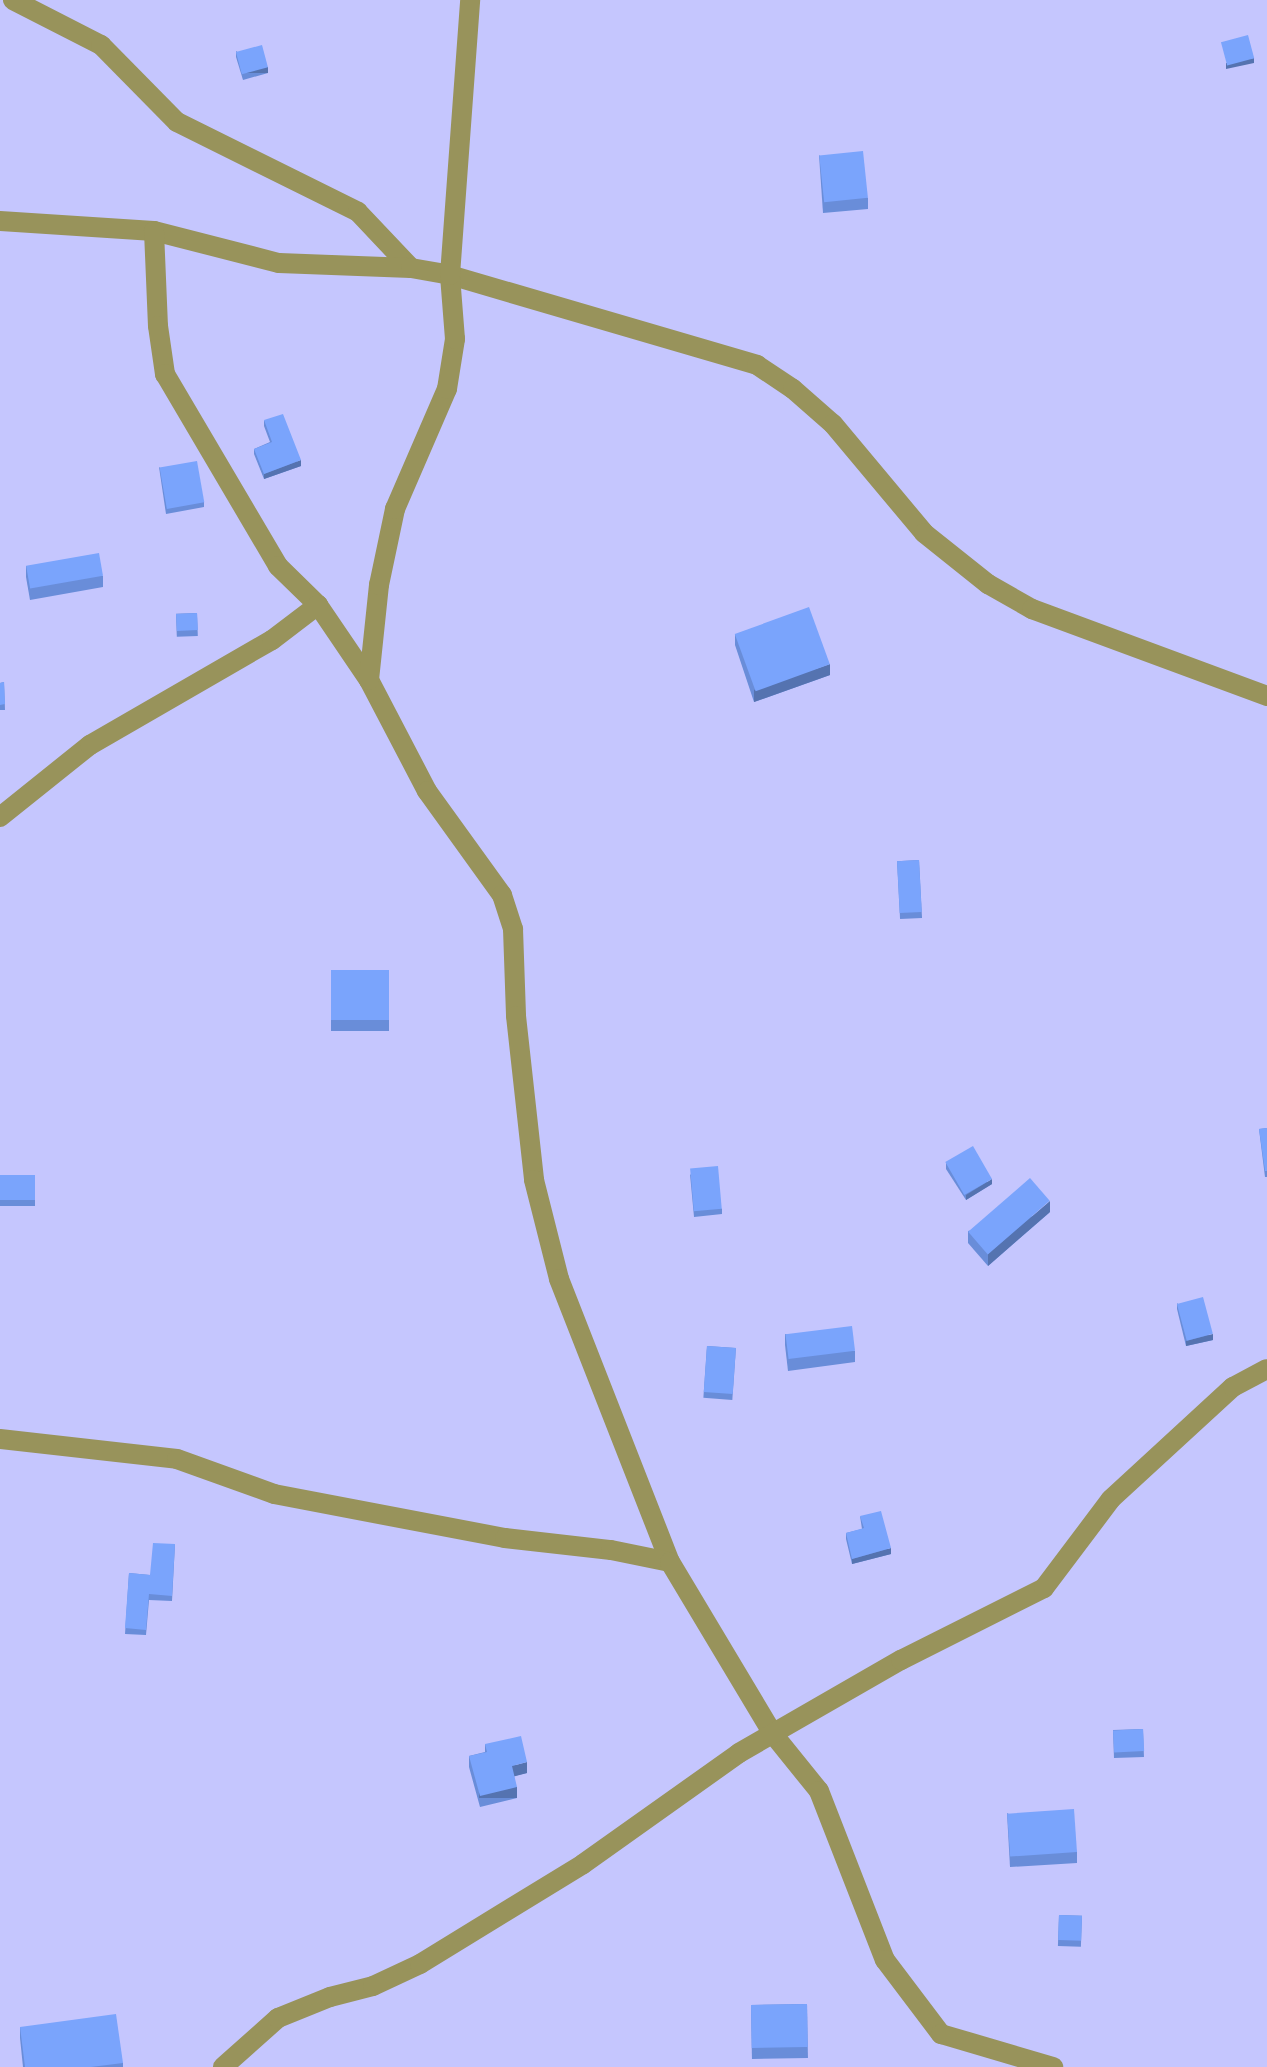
<!DOCTYPE html>
<html>
<head>
<meta charset="utf-8">
<style>
  body { margin:0 }
  #map { position:relative; width:1267px; height:2067px; overflow:hidden; background:#c5c6fe; font-family:Commissioner,sans-serif }
  div>[style] { position:absolute }
  .street>* { height:20px; margin:-10px; padding:0 10px; transform-origin:10px; border-radius:10px; background:#98935b }
  .wall>* { inset:0; background:#698dd9; transform-origin:0 0 }
  .shaded-wall>* { inset:0; background:#5573b0; transform-origin:0 0 }
  .building>* { inset:0; background:#7aa4fc; transform-origin:0 0 }
  span { translate:-50% -50%; white-space:nowrap; text-align:center; line-height:1.15; -webkit-text-stroke:6px #ebebfa; paint-order:stroke }
</style>
</head>
<body>
<div id="map">
  <div class="street">
    <div style="left:13px;top:0;width:99px;rotate:27.1deg"></div>
    <div style="left:101px;top:45px;width:108px;rotate:45.4deg"></div>
    <div style="left:177px;top:122px;width:202px;rotate:26.4deg"></div>
    <div style="left:358px;top:212px;width:77px;rotate:46.6deg"></div>
    <div style="left:0;top:221px;width:154px;rotate:3.7deg"></div>
    <div style="left:154px;top:231px;width:129px;rotate:14.4deg"></div>
    <div style="left:279px;top:263px;width:132px;rotate:2.2deg"></div>
    <div style="left:411px;top:268px;width:40px;rotate:10deg"></div>
    <div style="left:450px;top:275px;width:320px;rotate:16.3deg"></div>
    <div style="left:757px;top:365px;width:43px;rotate:33.7deg"></div>
    <div style="left:793px;top:389px;width:53px;rotate:41.2deg"></div>
    <div style="left:833px;top:424px;width:142px;rotate:50.1deg"></div>
    <div style="left:924px;top:533px;width:82px;rotate:38.6deg"></div>
    <div style="left:988px;top:584px;width:51px;rotate:29.6deg"></div>
    <div style="left:1032px;top:609px;width:251px;rotate:20.3deg"></div>
    <div style="left:154px;top:231px;width:95px;rotate:87.6deg"></div>
    <div style="left:158px;top:326px;width:49px;rotate:81.7deg"></div>
    <div style="left:165px;top:374px;width:223px;rotate:59.5deg"></div>
    <div style="left:278px;top:566px;width:56px;rotate:44.3deg"></div>
    <div style="left:318px;top:605px;width:91px;rotate:55.8deg"></div>
    <div style="left:369px;top:680px;width:125px;rotate:62.4deg"></div>
    <div style="left:427px;top:791px;width:128px;rotate:54.2deg"></div>
    <div style="left:502px;top:895px;width:36px;rotate:72deg"></div>
    <div style="left:513px;top:929px;width:87px;rotate:88deg"></div>
    <div style="left:516px;top:1016px;width:165px;rotate:83.7deg"></div>
    <div style="left:534px;top:1180px;width:102px;rotate:75.8deg"></div>
    <div style="left:559px;top:1279px;width:304px;rotate:68.6deg"></div>
    <div style="left:369px;top:680px;width:96px;rotate:-84deg"></div>
    <div style="left:379px;top:585px;width:78px;rotate:-78.1deg"></div>
    <div style="left:395px;top:509px;width:131px;rotate:-66.6deg"></div>
    <div style="left:447px;top:389px;width:51px;rotate:-80.9deg"></div>
    <div style="left:455px;top:339px;width:64px;rotate:-94.5deg"></div>
    <div style="left:450px;top:275px;width:276px;rotate:-85.8deg"></div>
    <div style="left:0;top:817px;width:115px;rotate:-38.7deg"></div>
    <div style="left:90px;top:745px;width:210px;rotate:-30deg"></div>
    <div style="left:272px;top:640px;width:58px;rotate:-37.3deg"></div>
    <div style="left:0;top:1439px;width:178px;rotate:6.4deg"></div>
    <div style="left:177px;top:1459px;width:103px;rotate:19.8deg"></div>
    <div style="left:274px;top:1494px;width:235px;rotate:10.8deg"></div>
    <div style="left:505px;top:1538px;width:107px;rotate:6.5deg"></div>
    <div style="left:611px;top:1550px;width:60px;rotate:11.5deg"></div>
    <div style="left:670px;top:1562px;width:200px;rotate:59.1deg"></div>
    <div style="left:773px;top:1734px;width:73px;rotate:51.1deg"></div>
    <div style="left:819px;top:1791px;width:181px;rotate:68.7deg"></div>
    <div style="left:885px;top:1960px;width:93px;rotate:52.9deg"></div>
    <div style="left:941px;top:2034px;width:117px;rotate:16.4deg"></div>
    <div style="left:223px;top:2067px;width:74px;rotate:-41.7deg"></div>
    <div style="left:278px;top:2018px;width:56px;rotate:-22deg"></div>
    <div style="left:330px;top:1997px;width:44px;rotate:-14.3deg"></div>
    <div style="left:373px;top:1986px;width:52px;rotate:-25.1deg"></div>
    <div style="left:420px;top:1964px;width:191px;rotate:-31.5deg"></div>
    <div style="left:583px;top:1864px;width:191px;rotate:-35.4deg"></div>
    <div style="left:739px;top:1753px;width:187px;rotate:-29.9deg"></div>
    <div style="left:901px;top:1660px;width:160px;rotate:-26.7deg"></div>
    <div style="left:1044px;top:1588px;width:111px;rotate:-53deg"></div>
    <div style="left:1111px;top:1499px;width:166px;rotate:-42.6deg"></div>
    <div style="left:1233px;top:1387px;width:38px;rotate:-28deg"></div>
  </div>
  <div class="wall">
    <div style="clip-path:polygon(236px 51px,268px 73px,243px 80px,236px 57px)"></div>
    <div style="clip-path:polygon(819px 155px,868px 198px,868px 209px,823px 213px)"></div>
    <div style="clip-path:polygon(264px 420px,301px 466px,264px 479px,254px 454px,254px 449px,270px 442px,264px 426px)"></div>
    <div style="clip-path:polygon(159px 467px,204px 502px,204px 507px,166px 514px)"></div>
    <div style="clip-path:polygon(26px 566px,103px 576px,103px 587px,30px 600px,26px 577px)"></div>
    <div style="left:197px;top:613px;width:23px;height:21px;rotate:88deg"></div>
    <div style="clip-path:polygon(735px 634px,830px 675px,754px 702px,735px 645px)"></div>
    <div style="clip-path:polygon(4px 682px,5px 710px,0 710px,0 683px)"></div>
    <div style="left:919px;top:860px;width:58px;height:22px;rotate:87deg"></div>
    <div style="left:331px;top:970px;width:58px;height:61px"></div>
    <div style="clip-path:polygon(1267px 1128px,1267px 1177px,1265px 1177px,1259px 1129px)"></div>
    <div style="clip-path:polygon(946px 1163px,992px 1184px,966px 1200px,946px 1169px)"></div>
    <div style="clip-path:polygon(690px 1174px,722px 1209px,722px 1214px,694px 1217px)"></div>
    <div style="left:0;top:1175px;width:35px;height:31px"></div>
    <div style="clip-path:polygon(1050px 1212px,988px 1266px,968px 1243px,968px 1231px)"></div>
    <div style="clip-path:polygon(1177px 1303px,1213px 1340px,1186px 1346px,1177px 1309px)"></div>
    <div style="clip-path:polygon(785px 1334px,855px 1351px,855px 1362px,788px 1371px,785px 1345px)"></div>
    <div style="left:707px;top:1346px;width:29px;height:52px;rotate:4deg"></div>
    <div style="clip-path:polygon(860px 1516px,891px 1554px,852px 1564px,846px 1539px,846px 1533px,862px 1529px)"></div>
    <div style="clip-path:polygon(175px 1544px,172px 1601px,149px 1600px,146px 1635px,125px 1634px,129px 1573px,150px 1575px)"></div>
    <div style="left:1143px;top:1729px;width:28px;height:30px;rotate:88deg"></div>
    <div style="clip-path:polygon(485px 1744px,527px 1773px,514px 1776px,517px 1798px,480px 1807px,469px 1767px,469px 1756px,485px 1752px)"></div>
    <div style="clip-path:polygon(1007px 1813px,1077px 1852px,1077px 1863px,1010px 1867px)"></div>
    <div style="left:1059px;top:1915px;width:23px;height:31px;rotate:2deg"></div>
    <div style="left:807px;top:2004px;width:54px;height:56px;rotate:89deg"></div>
    <div style="clip-path:polygon(20px 2027px,123px 2063px,123px 2067px,23px 2067px,20px 2038px)"></div>
  </div>
  <div class="shaded-wall">
    <div style="clip-path:polygon(1254px 58px,1254px 63px,1226px 69px,1226px 63px)"></div>
    <div style="left:268px;top:67px;width:6px;height:26px;rotate:90deg"></div>
    <div style="clip-path:polygon(301px 460px,301px 466px,264px 479px,264px 474px)"></div>
    <div style="clip-path:polygon(830px 664px,830px 675px,754px 702px,754px 690px)"></div>
    <div style="clip-path:polygon(992px 1179px,992px 1184px,966px 1200px,966px 1195px)"></div>
    <div style="clip-path:polygon(1050px 1201px,1050px 1212px,988px 1266px,988px 1254px)"></div>
    <div style="clip-path:polygon(1213px 1334px,1213px 1340px,1186px 1346px,1186px 1341px)"></div>
    <div style="clip-path:polygon(891px 1548px,891px 1554px,852px 1564px,852px 1559px)"></div>
    <div style="clip-path:polygon(527px 1762px,527px 1773px,512px 1777px,512px 1766px)"></div>
    <div style="left:517px;top:1787px;width:11px;height:38px;rotate:90deg"></div>
  </div>
  <div class="building">
    <div style="left:1248px;top:35px;width:24px;height:28px;rotate:75deg"></div>
    <div style="left:262px;top:45px;width:23px;height:27px;rotate:75deg"></div>
    <div style="left:863px;top:151px;width:47px;height:44px;rotate:84deg"></div>
    <div style="clip-path:polygon(283px 414px,301px 460px,264px 474px,254px 449px,272px 442px,264px 420px)"></div>
    <div style="left:197px;top:461px;width:42px;height:38px;rotate:80deg"></div>
    <div style="left:99px;top:553px;width:23px;height:74px;rotate:80deg"></div>
    <div style="left:809px;top:607px;width:61px;height:79px;rotate:70deg"></div>
    <div style="left:197px;top:613px;width:17px;height:21px;rotate:87deg"></div>
    <div style="clip-path:polygon(4px 682px,5px 704px,0 705px,0 683px)"></div>
    <div style="left:919px;top:860px;width:52px;height:22px;rotate:87deg"></div>
    <div style="left:331px;top:970px;width:58px;height:50px"></div>
    <div style="clip-path:polygon(1267px 1128px,1267px 1171px,1265px 1171px,1259px 1129px)"></div>
    <div style="left:973px;top:1146px;width:38px;height:32px;rotate:60deg"></div>
    <div style="left:718px;top:1166px;width:43px;height:28px;rotate:85deg"></div>
    <div style="left:0;top:1175px;width:35px;height:25px"></div>
    <div style="left:1030px;top:1178px;width:30px;height:82px;rotate:49deg"></div>
    <div style="left:1203px;top:1297px;width:38px;height:27px;rotate:75deg"></div>
    <div style="left:852px;top:1326px;width:25px;height:67px;rotate:83deg"></div>
    <div style="left:707px;top:1346px;width:29px;height:46px;rotate:4deg"></div>
    <div style="clip-path:polygon(881px 1511px,891px 1548px,852px 1559px,846px 1533px,864px 1528px,860px 1516px)"></div>
    <div style="clip-path:polygon(153px 1543px,175px 1544px,172px 1596px,149px 1594px,146px 1630px,125px 1628px,129px 1573px,150px 1575px)"></div>
    <div style="left:1143px;top:1729px;width:22px;height:30px;rotate:87deg"></div>
    <div style="clip-path:polygon(521px 1736px,527px 1762px,512px 1766px,517px 1787px,480px 1796px,469px 1756px,487px 1752px,485px 1744px)"></div>
    <div style="left:1074px;top:1809px;width:43px;height:67px;rotate:86deg"></div>
    <div style="left:1059px;top:1915px;width:23px;height:25px;rotate:2deg"></div>
    <div style="left:807px;top:2004px;width:43px;height:56px;rotate:89deg"></div>
    <div style="clip-path:polygon(116px 2014px,123px 2063px,91px 2067px,25px 2067px,20px 2027px)"></div>
  </div>
</div>
</body>
</html>
